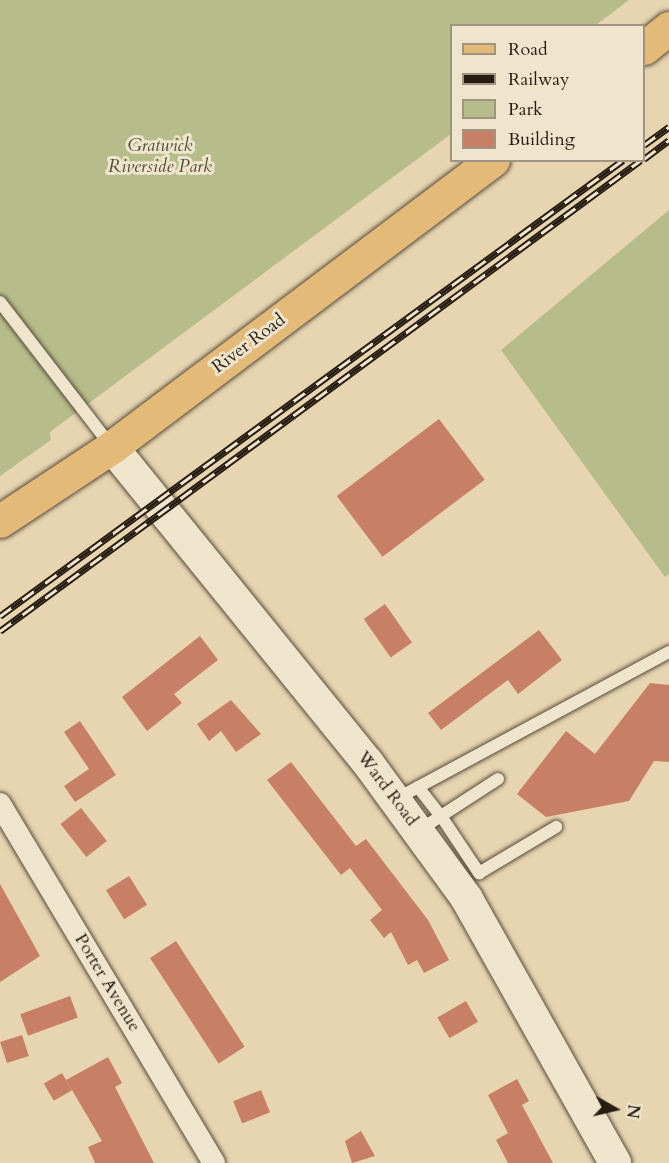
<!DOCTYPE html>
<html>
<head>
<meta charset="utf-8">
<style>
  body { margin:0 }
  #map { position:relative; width:669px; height:1163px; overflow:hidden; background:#e7d5b1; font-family:Cardo,serif }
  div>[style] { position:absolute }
  .green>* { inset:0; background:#b7bd8a }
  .building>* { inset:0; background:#c77f66; transform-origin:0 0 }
  .roads { filter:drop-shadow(0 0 2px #574b3a) drop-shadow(0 0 2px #574b3a) }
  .service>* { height:12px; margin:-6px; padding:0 6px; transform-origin:6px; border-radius:6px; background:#efe4cc }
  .minor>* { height:22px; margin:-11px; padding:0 11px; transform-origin:11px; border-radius:11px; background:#efe4cc }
  .secondary>* { height:32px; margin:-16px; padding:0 16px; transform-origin:16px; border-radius:16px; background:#efe4cc }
  .primary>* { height:33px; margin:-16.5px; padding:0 16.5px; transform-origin:16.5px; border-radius:16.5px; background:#e4ba78 }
  .rail>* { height:7px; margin-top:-3.5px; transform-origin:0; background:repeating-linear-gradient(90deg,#efe4cc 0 14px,#271d12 0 28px); box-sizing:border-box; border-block:2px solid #271d12 }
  span { translate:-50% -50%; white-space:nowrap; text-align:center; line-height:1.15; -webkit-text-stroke:6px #efe4cc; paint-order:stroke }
  .park-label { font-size:18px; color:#524d36; font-style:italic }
  .street-label { font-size:18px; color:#271d12 }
  .legend { position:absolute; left:450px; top:24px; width:195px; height:138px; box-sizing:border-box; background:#efe4cc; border:2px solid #9f9482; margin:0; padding:8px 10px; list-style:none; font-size:18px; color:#271d12 }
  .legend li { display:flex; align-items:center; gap:12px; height:30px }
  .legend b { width:30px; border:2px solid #9f9482 }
  .north { position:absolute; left:585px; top:1079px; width:60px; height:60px; -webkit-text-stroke:4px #efe4cc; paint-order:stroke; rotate:98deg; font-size:16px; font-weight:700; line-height:24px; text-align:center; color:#271d12 }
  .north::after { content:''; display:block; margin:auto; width:21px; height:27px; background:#271d12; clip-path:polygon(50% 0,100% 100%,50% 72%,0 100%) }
</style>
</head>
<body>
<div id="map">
  <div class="green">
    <div style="clip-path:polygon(0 0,629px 0,596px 25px,452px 26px,451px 134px,50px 432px,51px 440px,0 476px)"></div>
    <div style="clip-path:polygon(669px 210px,669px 574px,665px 577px,501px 350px)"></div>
  </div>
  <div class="building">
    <div style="left:439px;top:419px;width:76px;height:128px;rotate:53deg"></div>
    <div style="left:385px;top:604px;width:47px;height:26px;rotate:55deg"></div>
    <div style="clip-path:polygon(539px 630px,562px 660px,518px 694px,508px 680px,441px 730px,428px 713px)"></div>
    <div style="clip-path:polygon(200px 636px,218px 660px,174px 694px,182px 703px,147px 731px,122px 697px)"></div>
    <div style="clip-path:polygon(650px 683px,669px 685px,669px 762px,654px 761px,629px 801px,546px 817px,517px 794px,566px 731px,595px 754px)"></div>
    <div style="clip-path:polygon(231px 700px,261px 734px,236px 752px,221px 731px,209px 741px,197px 724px)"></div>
    <div style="clip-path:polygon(80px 721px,116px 775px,75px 802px,64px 786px,89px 769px,64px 732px)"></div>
    <div style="clip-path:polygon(291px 762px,356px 846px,366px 839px,428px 920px,449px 960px,424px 973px,417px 960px,408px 965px,391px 932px,384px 938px,370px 920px,382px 910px,350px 868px,341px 875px,267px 780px)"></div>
    <div style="left:81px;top:808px;width:42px;height:26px;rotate:52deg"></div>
    <div style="left:129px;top:876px;width:34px;height:27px;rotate:58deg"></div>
    <div style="clip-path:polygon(0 884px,40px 956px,0 982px)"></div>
    <div style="left:176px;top:941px;width:126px;height:31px;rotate:57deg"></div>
    <div style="left:70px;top:996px;width:23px;height:53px;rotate:70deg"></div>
    <div style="left:466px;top:1001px;width:24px;height:33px;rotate:60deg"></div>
    <div style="left:22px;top:1035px;width:22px;height:23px;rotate:72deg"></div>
    <div style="clip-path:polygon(108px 1057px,122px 1083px,115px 1087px,154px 1163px,95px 1163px,88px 1147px,102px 1141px,66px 1080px)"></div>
    <div style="left:62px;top:1073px;width:20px;height:21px;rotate:60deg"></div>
    <div style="clip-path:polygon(517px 1079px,529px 1101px,522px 1105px,553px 1163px,508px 1163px,496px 1140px,508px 1133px,488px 1095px)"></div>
    <div style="left:261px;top:1090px;width:24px;height:30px;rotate:68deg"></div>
    <div style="clip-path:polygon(361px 1131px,375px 1156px,352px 1163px,345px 1141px)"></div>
  </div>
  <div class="roads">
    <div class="service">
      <div style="left:0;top:302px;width:182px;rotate:52.4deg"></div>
      <div style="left:498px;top:779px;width:68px;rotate:147deg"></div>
      <div style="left:441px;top:816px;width:69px;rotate:56.3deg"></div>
      <div style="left:479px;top:873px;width:90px;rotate:-30.9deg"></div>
      <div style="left:418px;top:787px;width:37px;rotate:52deg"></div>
      <div style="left:441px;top:816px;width:27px;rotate:147deg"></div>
      <div style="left:396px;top:799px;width:310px;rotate:-28.3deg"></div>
    </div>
    <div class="minor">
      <div style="left:0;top:804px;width:418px;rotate:59.2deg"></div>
    </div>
    <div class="secondary">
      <div style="left:112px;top:447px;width:407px;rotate:51deg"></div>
      <div style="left:368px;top:763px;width:168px;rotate:53.9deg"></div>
      <div style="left:467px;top:899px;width:303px;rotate:60.7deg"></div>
    </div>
    <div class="primary">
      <div style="left:644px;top:48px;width:32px;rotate:-39deg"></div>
      <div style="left:0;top:521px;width:134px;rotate:-33.5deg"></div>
      <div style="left:112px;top:447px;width:477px;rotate:-37deg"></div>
    </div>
  </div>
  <div class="rail">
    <div style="left:644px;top:145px;width:31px;rotate:-36deg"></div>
    <div style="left:644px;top:159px;width:31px;rotate:-37deg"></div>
    <div style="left:0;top:616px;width:772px;rotate:-36.2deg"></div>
    <div style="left:0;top:631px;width:795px;rotate:-36.31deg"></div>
  </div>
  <div class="park-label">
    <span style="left:160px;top:157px">Gratwick<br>Riverside Park</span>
  </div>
  <div class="street-label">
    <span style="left:249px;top:344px;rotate:-37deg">River Road</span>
    <span style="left:387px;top:789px;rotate:53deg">Ward Road</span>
    <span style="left:107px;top:983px;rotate:59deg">Porter Avenue</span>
  </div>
  <ul class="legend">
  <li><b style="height:8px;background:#e4ba78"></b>Road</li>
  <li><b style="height:8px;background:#271d12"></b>Railway</li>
  <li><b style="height:16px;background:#b7bd8a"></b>Park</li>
  <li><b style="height:16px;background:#c77f66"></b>Building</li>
  </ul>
  <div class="north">N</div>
</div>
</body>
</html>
